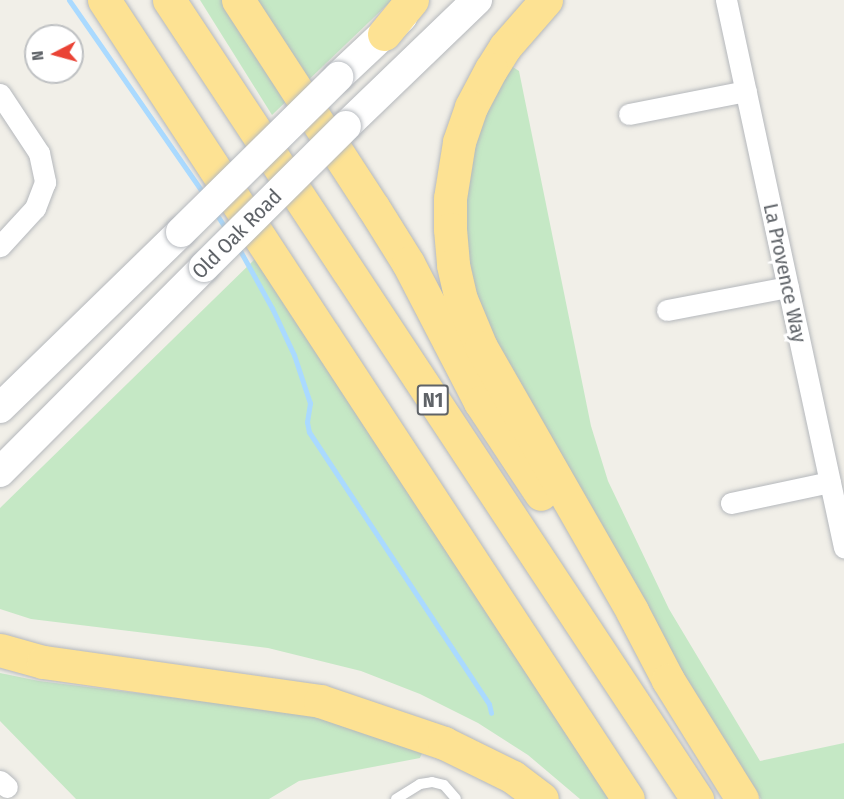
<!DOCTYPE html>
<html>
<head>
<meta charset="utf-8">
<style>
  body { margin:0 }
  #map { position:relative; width:844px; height:799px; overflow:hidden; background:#f1efe8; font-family:"Fira Sans Condensed",sans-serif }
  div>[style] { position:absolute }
  .green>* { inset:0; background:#c5e8c5 }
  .stream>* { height:5px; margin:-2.5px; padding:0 2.5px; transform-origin:2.5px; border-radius:2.5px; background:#aadaff }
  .roads { filter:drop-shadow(0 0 2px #b5b8bc) drop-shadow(0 0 2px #b5b8bc) }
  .service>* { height:10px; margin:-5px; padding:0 5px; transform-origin:5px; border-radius:5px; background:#fff }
  .minor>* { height:21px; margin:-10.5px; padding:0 10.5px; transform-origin:10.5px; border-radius:10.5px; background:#fff }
  .secondary>* { height:30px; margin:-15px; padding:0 15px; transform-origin:15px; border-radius:15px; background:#fff }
  .motorway>* { height:33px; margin:-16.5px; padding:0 16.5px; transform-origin:16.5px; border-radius:16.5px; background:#fde293 }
  .bridges { filter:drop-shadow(0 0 2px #b6babf) drop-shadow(0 0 2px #b6babf) }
  .secondary-bridge>* { height:30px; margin:-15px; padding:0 15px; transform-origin:15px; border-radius:15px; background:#fff }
  span { translate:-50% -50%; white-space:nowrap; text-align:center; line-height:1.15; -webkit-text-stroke:6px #fff; paint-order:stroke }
  .shield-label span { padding:2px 4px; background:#fff; border:2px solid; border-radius:4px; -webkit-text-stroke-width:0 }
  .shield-label { font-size:20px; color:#5f6368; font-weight:700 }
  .street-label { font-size:21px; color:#5f6368 }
  .north { position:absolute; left:24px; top:24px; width:60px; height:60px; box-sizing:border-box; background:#fff; border:2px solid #bfc1c3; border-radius:50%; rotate:264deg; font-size:16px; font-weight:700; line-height:24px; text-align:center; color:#5f6368 }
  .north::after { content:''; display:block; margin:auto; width:21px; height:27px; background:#ea4335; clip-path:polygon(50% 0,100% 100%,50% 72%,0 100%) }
</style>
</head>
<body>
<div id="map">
  <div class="green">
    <div style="clip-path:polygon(200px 0,392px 0,272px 115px)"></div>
    <div style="clip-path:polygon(508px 64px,519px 71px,591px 426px,608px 481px,669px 609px,760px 761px,844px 743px,844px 799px,761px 799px,657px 631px,478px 313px,461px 230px,474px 135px)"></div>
    <div style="clip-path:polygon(258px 256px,613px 799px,580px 799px,528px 755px,478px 723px,420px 694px,361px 671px,268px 648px,31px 619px,0 609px,0 508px)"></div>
    <div style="clip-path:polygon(0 673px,39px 681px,324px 716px,424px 748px,420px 758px,299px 781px,269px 799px,76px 799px,0 721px)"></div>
  </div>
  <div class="stream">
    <div style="left:69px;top:0;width:239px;rotate:55.2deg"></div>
    <div style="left:215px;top:212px;width:24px;rotate:57deg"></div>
    <div style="left:238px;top:247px;width:70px;rotate:60.9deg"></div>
    <div style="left:272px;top:308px;width:52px;rotate:64.9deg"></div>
    <div style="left:294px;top:355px;width:51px;rotate:71.6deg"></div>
    <div style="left:310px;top:403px;width:19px;rotate:99deg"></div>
    <div style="left:307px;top:422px;width:10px;rotate:79deg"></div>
    <div style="left:309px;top:432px;width:326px;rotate:56.5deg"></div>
    <div style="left:489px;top:704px;width:9px;rotate:77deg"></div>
  </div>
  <div class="roads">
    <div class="service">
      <div style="left:396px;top:799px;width:28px;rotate:-32deg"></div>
      <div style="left:420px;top:784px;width:12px;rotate:-9deg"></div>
      <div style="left:432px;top:782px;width:12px;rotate:14deg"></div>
      <div style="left:444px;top:785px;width:18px;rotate:49deg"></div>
    </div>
    <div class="minor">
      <div style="left:726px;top:0;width:560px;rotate:77.83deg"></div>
      <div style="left:0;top:94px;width:71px;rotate:56.5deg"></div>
      <div style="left:39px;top:153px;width:30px;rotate:78deg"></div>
      <div style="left:45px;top:182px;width:28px;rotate:111deg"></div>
      <div style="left:35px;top:208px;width:52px;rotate:132.6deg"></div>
      <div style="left:629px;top:114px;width:119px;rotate:-11.1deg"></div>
      <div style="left:667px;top:310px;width:123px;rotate:-10.8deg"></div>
      <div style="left:731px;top:503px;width:101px;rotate:-12deg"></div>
      <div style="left:0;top:781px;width:9px;rotate:41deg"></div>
    </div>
    <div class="secondary">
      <div style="left:338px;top:77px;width:88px;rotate:-43.2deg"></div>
      <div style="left:346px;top:126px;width:182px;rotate:-43.9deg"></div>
      <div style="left:0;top:408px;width:252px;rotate:-44.2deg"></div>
      <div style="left:0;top:472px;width:289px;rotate:-45.1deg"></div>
    </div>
    <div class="motorway">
      <div style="left:104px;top:0;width:955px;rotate:56.74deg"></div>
      <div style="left:169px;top:0;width:958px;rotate:56.54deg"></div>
      <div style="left:238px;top:0;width:247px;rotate:56.9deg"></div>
      <div style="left:373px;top:207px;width:66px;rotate:58deg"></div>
      <div style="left:408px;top:263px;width:157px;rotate:62.6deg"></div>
      <div style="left:480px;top:402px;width:110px;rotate:56.5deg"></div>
      <div style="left:546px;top:0;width:62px;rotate:131.1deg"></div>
      <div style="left:505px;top:47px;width:26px;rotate:122deg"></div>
      <div style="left:491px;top:69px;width:43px;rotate:117.8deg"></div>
      <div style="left:471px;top:107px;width:37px;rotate:109deg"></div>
      <div style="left:459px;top:142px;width:57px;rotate:99.1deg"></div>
      <div style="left:450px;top:198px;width:31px;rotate:90deg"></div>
      <div style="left:450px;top:229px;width:36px;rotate:85deg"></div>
      <div style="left:453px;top:265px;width:35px;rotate:77deg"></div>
      <div style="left:461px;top:299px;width:52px;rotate:67.4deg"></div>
      <div style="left:481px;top:347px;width:304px;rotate:60.2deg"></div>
      <div style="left:632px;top:611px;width:78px;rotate:62.4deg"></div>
      <div style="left:668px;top:680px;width:140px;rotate:58.1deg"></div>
      <div style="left:384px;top:34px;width:44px;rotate:-50.5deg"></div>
      <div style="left:0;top:650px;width:45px;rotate:15.6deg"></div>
      <div style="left:43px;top:662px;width:280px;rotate:8deg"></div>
      <div style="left:320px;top:701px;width:131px;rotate:18.7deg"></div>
      <div style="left:444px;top:743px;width:77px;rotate:26.2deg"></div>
      <div style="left:513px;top:777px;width:36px;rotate:37deg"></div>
    </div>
  </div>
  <div class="bridges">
    <div class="secondary-bridge">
      <div style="left:181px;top:232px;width:221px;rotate:-44.6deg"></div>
      <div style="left:204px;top:267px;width:200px;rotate:-44.8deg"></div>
    </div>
  </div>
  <div class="shield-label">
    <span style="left:433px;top:400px">N1</span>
  </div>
  <div class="street-label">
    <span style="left:237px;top:234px;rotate:-45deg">Old Oak Road</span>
    <span style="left:785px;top:273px;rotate:78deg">La Provence Way</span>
  </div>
  <div class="north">N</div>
</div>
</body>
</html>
